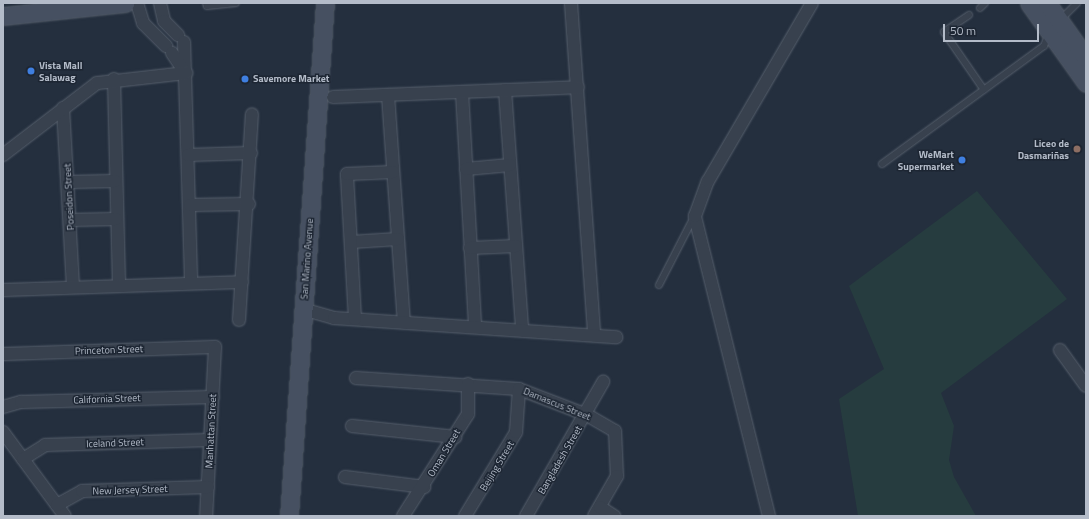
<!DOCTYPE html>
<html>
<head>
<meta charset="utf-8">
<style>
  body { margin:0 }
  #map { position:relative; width:1089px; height:519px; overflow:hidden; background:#242f3e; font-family:"Titillium Web",sans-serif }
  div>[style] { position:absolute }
  .green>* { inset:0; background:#263c3f }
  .roads { filter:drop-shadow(0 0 1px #565f6c) drop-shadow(0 0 1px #565f6c) }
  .lane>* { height:6px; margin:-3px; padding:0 3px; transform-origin:3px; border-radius:3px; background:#38414e }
  .street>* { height:12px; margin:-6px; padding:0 6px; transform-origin:6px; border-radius:6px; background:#38414e }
  .secondary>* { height:17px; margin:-8.5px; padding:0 8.5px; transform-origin:8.5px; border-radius:8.5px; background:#465061 }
  .dots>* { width:11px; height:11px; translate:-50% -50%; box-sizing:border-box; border:2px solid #1d2633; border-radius:50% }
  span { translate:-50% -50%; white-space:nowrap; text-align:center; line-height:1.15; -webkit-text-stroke:3px #1d2633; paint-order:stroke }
  .poi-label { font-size:10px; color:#b4bcc9; font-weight:700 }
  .left { translate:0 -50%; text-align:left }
  .right { translate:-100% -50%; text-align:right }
  .street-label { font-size:10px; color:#b4bcc9 }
  .frame { position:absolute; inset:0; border:4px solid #b4bcc9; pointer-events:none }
  .scale { position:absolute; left:943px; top:24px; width:96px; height:18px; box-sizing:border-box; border:2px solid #b4bcc9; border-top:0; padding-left:5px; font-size:12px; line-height:14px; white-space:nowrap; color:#b4bcc9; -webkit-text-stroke:3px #1d2633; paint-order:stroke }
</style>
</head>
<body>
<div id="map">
  <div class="green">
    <div style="clip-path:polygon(977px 191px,1067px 299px,941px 393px,954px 426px,949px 460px,954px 477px,976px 516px,858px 516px,839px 399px,884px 369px,849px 286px)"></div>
  </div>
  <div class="roads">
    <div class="lane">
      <div style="left:206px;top:3px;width:3px;rotate:72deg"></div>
      <div style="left:207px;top:6px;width:29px;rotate:-6deg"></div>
      <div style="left:980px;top:8px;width:7px;rotate:-45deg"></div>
      <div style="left:969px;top:15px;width:30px;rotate:146deg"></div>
      <div style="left:944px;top:32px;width:70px;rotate:55.4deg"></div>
      <div style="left:1060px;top:20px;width:24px;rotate:-45deg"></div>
      <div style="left:882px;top:164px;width:200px;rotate:-36.1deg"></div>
      <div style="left:1044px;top:46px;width:14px;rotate:-69deg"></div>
      <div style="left:659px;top:285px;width:76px;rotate:-62.8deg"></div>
    </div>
    <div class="street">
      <div style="left:137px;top:3px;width:21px;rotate:73deg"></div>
      <div style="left:143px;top:23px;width:33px;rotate:45deg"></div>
      <div style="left:160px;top:3px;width:18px;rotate:77deg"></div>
      <div style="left:164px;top:21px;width:20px;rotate:45deg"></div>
      <div style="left:571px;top:3px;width:333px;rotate:86deg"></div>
      <div style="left:184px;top:42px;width:239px;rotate:88.3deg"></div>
      <div style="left:172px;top:53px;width:23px;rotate:56deg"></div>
      <div style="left:114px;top:79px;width:205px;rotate:88.6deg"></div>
      <div style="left:505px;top:90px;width:241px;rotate:85.9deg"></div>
      <div style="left:462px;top:92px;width:235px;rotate:86.8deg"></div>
      <div style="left:388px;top:95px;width:228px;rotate:86deg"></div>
      <div style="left:333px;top:97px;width:245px;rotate:-2.3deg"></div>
      <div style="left:63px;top:108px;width:178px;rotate:86.8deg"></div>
      <div style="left:3px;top:155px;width:118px;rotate:-37.5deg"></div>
      <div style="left:97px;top:83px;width:90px;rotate:-6.4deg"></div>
      <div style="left:188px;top:155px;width:63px;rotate:-1.8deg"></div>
      <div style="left:466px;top:169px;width:44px;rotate:-5.2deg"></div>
      <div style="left:69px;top:182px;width:46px;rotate:-1.2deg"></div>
      <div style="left:190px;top:205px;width:59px;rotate:-1deg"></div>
      <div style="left:70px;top:220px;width:46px;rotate:-1.2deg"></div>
      <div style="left:351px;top:242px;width:47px;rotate:-3.7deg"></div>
      <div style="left:470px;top:248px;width:46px;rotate:-2.5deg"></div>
      <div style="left:3px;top:290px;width:239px;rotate:-1.9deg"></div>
      <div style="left:313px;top:312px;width:22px;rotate:16deg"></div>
      <div style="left:334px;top:318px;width:283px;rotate:3.9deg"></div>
      <div style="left:355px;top:319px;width:145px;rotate:-93.2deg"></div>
      <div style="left:347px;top:174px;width:46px;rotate:-2.5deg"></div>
      <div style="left:239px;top:320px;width:206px;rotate:-86.4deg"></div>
      <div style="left:1060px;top:350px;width:44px;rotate:54.2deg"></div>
      <div style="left:3px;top:354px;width:212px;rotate:-1.9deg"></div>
      <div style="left:215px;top:347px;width:169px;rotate:93deg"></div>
      <div style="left:356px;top:378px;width:163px;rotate:3.9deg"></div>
      <div style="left:519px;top:389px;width:73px;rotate:20.9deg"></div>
      <div style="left:587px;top:415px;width:32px;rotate:30deg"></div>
      <div style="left:615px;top:431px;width:45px;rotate:87.5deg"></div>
      <div style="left:617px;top:476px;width:46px;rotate:119.9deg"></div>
      <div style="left:3px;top:407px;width:19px;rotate:-16deg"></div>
      <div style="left:21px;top:402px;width:192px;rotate:-1.5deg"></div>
      <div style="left:352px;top:426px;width:104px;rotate:6.1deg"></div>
      <div style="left:3px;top:432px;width:104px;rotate:53.6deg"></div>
      <div style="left:23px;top:459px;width:26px;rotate:-32deg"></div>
      <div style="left:45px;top:445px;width:165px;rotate:-1.7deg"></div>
      <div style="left:345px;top:477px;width:80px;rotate:7.2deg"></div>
      <div style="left:57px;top:505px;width:29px;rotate:-29deg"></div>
      <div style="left:82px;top:491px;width:126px;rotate:-1.8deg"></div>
      <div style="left:600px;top:507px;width:17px;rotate:33deg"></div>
      <div style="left:403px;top:516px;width:121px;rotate:-57.5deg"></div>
      <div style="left:468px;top:414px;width:30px;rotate:-90deg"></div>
      <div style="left:465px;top:516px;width:98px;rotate:-58.7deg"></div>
      <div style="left:516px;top:432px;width:43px;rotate:-86deg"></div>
      <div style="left:526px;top:516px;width:155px;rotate:-60.1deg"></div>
      <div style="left:769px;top:516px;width:309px;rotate:-103.9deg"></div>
      <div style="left:695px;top:216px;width:37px;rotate:-70deg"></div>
      <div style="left:708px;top:181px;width:206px;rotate:-59.7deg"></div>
    </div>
    <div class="secondary">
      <div style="left:1029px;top:3px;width:98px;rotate:54.5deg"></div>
      <div style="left:1047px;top:3px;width:67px;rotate:54.7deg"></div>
      <div style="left:3px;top:16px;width:123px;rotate:-6.1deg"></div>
      <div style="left:289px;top:516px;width:514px;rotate:-85.99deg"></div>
    </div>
  </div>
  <div class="dots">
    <div style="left:31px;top:71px;background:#3f7fe0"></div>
    <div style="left:245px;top:79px;background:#3f7fe0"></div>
    <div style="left:1077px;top:149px;background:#8d6e63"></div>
    <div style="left:962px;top:160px;background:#3f7fe0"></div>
  </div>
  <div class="poi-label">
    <span class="left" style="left:39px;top:71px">Vista Mall<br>Salawag</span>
    <span class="left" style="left:253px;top:79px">Savemore Market</span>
    <span class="right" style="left:1069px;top:149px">Liceo de<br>Dasmariñas</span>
    <span class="right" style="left:954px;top:160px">WeMart<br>Supermarket</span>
  </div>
  <div class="street-label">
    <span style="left:69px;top:197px;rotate:-93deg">Poseidon Street</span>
    <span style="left:307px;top:259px;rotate:-86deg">San Marino Avenue</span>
    <span style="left:109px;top:350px;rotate:-2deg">Princeton Street</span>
    <span style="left:107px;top:399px;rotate:-2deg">California Street</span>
    <span style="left:557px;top:404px;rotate:22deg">Damascus Street</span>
    <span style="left:211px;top:431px;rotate:-87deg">Manhattan Street</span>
    <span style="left:115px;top:443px;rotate:-2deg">Iceland Street</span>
    <span style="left:444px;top:453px;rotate:-59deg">Oman Street</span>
    <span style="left:560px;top:460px;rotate:-60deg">Bangladesh Street</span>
    <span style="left:497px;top:466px;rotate:-59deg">Beijing Street</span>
    <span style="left:130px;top:490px;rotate:-2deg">New Jersey Street</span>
  </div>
  <div class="frame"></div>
  <div class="scale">50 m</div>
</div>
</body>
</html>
